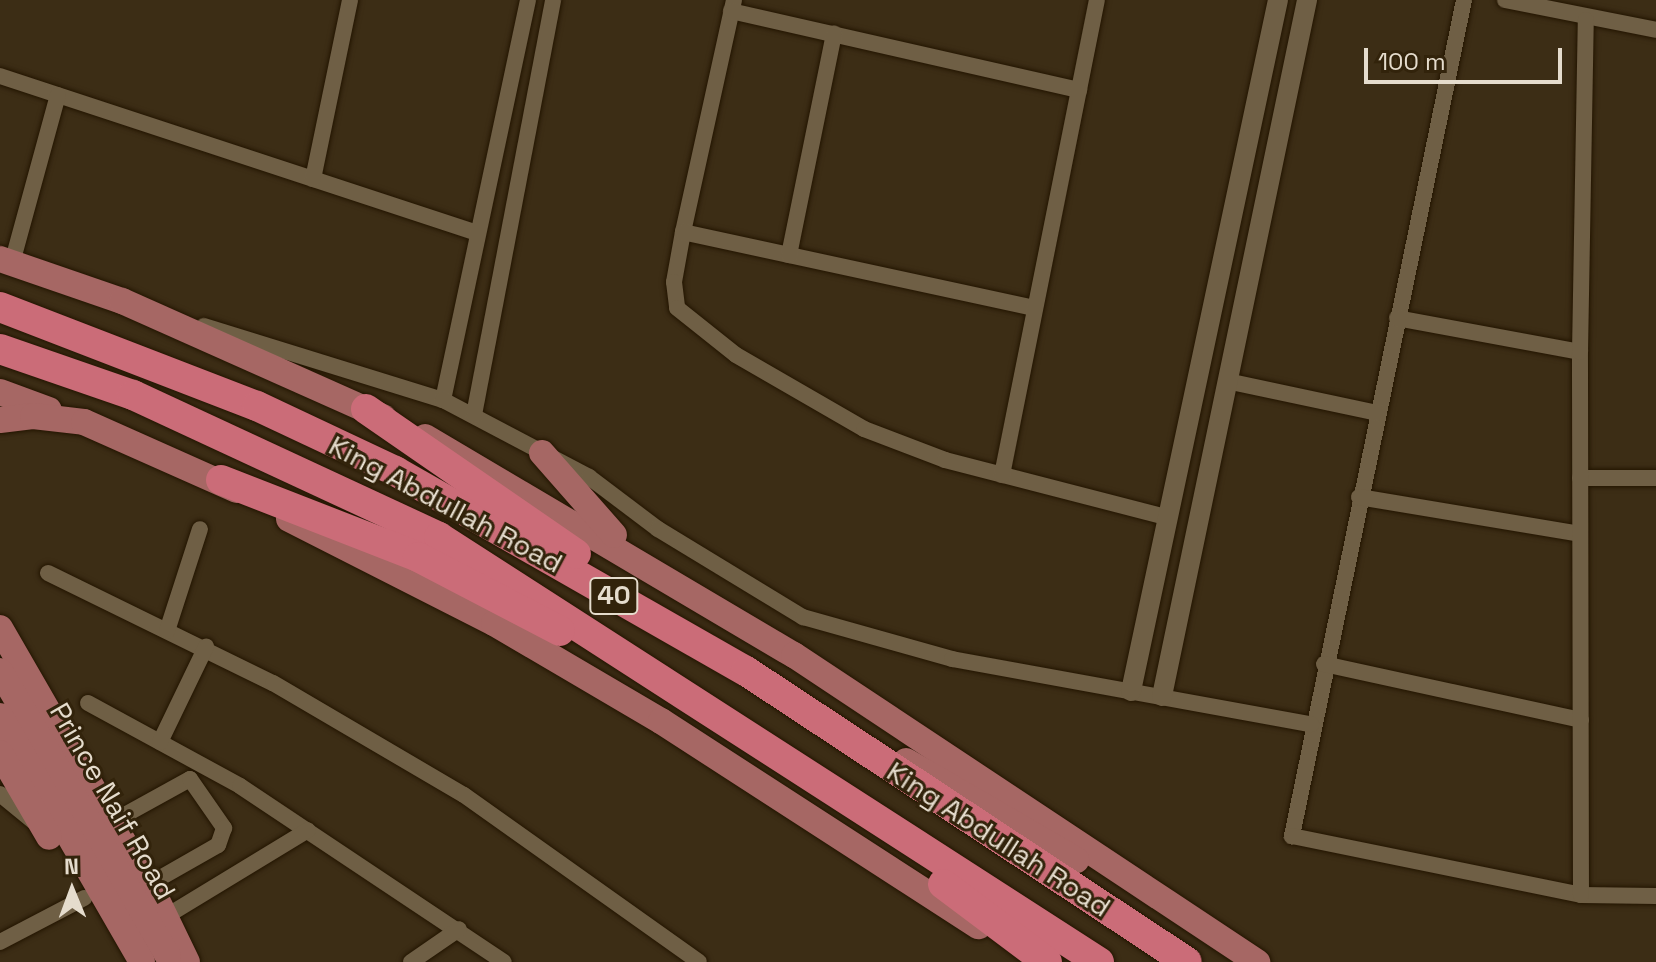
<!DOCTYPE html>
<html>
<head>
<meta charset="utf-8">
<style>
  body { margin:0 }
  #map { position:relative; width:1656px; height:962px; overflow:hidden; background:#3c2d15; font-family:"Space Grotesk",sans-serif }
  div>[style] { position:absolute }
  .roads { filter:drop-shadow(0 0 2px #231500) drop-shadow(0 0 2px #231500) }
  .minor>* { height:16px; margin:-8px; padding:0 8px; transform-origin:8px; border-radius:8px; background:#6f5f45 }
  .tertiary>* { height:20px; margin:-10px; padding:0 10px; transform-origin:10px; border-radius:10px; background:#6f5f45 }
  .primary>* { height:26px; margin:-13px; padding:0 13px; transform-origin:13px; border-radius:13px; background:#a66764 }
  .motorway>* { height:30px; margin:-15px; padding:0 15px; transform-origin:15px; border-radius:15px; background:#cb6c78 }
  span { translate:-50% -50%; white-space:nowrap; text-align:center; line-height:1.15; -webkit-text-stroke:6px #32230b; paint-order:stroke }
  .shield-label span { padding:2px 6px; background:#32230b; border:2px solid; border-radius:6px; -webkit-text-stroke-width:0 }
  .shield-label { font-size:26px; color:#e5dccd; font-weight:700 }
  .street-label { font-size:28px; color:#e5dccd }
  .north { position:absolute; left:32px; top:850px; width:80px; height:80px; -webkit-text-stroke:6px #32230b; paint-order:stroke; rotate:359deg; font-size:22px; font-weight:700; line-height:32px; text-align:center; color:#e5dccd }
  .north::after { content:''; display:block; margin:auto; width:28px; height:36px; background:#e5dccd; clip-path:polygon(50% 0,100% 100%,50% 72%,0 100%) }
  .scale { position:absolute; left:1364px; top:48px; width:198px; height:36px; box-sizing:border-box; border:4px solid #e5dccd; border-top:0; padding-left:10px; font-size:24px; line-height:28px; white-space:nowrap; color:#e5dccd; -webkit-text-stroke:6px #32230b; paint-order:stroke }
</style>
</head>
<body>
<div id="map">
  <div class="roads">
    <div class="minor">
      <div style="left:734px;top:0;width:238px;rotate:102.4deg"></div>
      <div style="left:683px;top:232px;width:51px;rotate:100.2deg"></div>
      <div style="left:674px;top:282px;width:26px;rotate:83deg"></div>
      <div style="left:677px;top:308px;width:75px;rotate:38.5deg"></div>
      <div style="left:736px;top:355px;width:148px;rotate:30deg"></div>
      <div style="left:864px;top:429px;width:87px;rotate:20.9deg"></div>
      <div style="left:945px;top:460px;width:231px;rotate:14.5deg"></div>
      <div style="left:1464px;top:0;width:854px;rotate:101.63deg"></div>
      <div style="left:1292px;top:836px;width:295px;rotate:11.5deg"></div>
      <div style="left:1581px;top:895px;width:75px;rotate:0.8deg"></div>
      <div style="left:1505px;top:0;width:154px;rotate:11.2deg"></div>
      <div style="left:731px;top:11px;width:357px;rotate:12.8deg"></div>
      <div style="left:0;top:76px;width:502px;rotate:18.22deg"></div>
      <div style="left:313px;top:179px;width:183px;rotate:-78.3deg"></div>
      <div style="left:683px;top:232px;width:359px;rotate:12.2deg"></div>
      <div style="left:789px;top:255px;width:226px;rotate:-78.5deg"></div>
      <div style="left:12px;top:263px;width:174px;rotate:-74.7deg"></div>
      <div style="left:1397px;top:318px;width:186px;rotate:10.5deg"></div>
      <div style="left:204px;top:326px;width:250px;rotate:17.2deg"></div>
      <div style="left:443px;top:400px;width:409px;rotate:-78deg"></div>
      <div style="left:1227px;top:381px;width:153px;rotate:12deg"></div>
      <div style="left:443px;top:400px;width:165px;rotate:27.8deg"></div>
      <div style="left:589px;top:477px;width:86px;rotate:37deg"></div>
      <div style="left:658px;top:529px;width:170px;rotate:31.3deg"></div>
      <div style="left:803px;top:617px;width:155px;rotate:15.7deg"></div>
      <div style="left:952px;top:659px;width:365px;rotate:10.3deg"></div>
      <div style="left:474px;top:415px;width:422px;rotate:-79.2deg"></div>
      <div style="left:1002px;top:475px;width:484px;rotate:-78.7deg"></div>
      <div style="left:1580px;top:478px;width:76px"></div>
      <div style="left:1359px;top:497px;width:224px;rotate:9.5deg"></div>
      <div style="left:48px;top:573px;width:250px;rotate:26.1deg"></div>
      <div style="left:273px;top:683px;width:221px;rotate:30.4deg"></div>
      <div style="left:464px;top:795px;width:288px;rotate:35.4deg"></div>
      <div style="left:167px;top:631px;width:107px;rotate:-72.1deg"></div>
      <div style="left:1324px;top:664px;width:263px;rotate:12.3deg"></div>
      <div style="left:88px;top:703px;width:173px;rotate:28.6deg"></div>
      <div style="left:240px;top:786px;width:317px;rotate:33.7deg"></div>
      <div style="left:160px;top:742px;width:106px;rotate:-64.2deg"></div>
      <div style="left:0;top:794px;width:43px;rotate:39.3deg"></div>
      <div style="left:112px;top:822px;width:89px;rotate:-28.9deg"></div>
      <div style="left:190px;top:779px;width:60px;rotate:55.2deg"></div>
      <div style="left:224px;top:828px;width:18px;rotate:109deg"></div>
      <div style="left:218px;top:845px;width:81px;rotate:150.3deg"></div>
      <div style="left:1581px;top:895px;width:543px;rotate:-90.11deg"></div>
      <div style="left:1580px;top:352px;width:332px;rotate:-89deg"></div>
      <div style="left:165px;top:917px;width:167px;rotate:-31.3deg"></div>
      <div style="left:0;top:942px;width:95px;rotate:-27.6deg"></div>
      <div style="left:411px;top:962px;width:58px;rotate:-34.5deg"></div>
    </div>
    <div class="tertiary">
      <div style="left:1131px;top:691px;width:706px;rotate:-77.99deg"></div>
      <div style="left:1162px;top:696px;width:711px;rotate:-78.23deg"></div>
    </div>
    <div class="primary">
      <div style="left:0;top:259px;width:129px;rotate:19deg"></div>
      <div style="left:122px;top:301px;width:286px;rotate:24deg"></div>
      <div style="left:0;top:392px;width:52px;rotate:20.2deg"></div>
      <div style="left:0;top:420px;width:33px;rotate:-7deg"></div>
      <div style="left:33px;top:416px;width:51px;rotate:6.7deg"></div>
      <div style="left:84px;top:422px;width:167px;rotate:24deg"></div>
      <div style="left:425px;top:437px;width:429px;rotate:30.6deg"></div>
      <div style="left:794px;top:655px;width:556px;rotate:33.55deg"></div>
      <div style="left:542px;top:453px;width:109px;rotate:48.7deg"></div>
      <div style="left:289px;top:519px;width:230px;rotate:26.9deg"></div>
      <div style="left:494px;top:623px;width:194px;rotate:30.4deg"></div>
      <div style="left:661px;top:721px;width:378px;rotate:32.9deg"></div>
      <div style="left:0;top:628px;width:312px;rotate:60deg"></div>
      <div style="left:156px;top:898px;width:71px;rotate:64.2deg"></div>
      <div style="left:0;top:671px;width:331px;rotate:59.5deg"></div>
      <div style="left:0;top:716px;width:284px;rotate:60deg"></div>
      <div style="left:0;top:753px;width:97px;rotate:59.7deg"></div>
      <div style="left:906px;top:761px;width:197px;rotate:30.2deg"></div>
    </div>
    <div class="motorway">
      <div style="left:0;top:307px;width:275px;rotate:21.1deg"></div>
      <div style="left:257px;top:406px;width:153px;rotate:25.2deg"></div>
      <div style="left:395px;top:471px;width:404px;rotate:29.7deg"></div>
      <div style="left:746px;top:671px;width:528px;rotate:33.42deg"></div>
      <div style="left:0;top:349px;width:141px;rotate:19.1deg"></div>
      <div style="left:133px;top:395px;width:337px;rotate:24.9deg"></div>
      <div style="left:439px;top:537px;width:785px;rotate:32.78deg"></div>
      <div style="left:366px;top:409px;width:255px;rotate:34.6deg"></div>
      <div style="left:221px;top:480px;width:212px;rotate:21.3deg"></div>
      <div style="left:418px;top:557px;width:160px;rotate:27.5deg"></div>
      <div style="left:943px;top:884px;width:130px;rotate:36.9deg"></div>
    </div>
  </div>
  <div class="shield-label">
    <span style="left:614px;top:596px">40</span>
  </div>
  <div class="street-label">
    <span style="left:446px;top:504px;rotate:28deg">King Abdullah Road</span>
    <span style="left:113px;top:801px;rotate:60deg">Prince Naif Road</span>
    <span style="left:999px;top:839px;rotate:33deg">King Abdullah Road</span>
  </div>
  <div class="north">N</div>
  <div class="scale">100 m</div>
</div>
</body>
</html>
